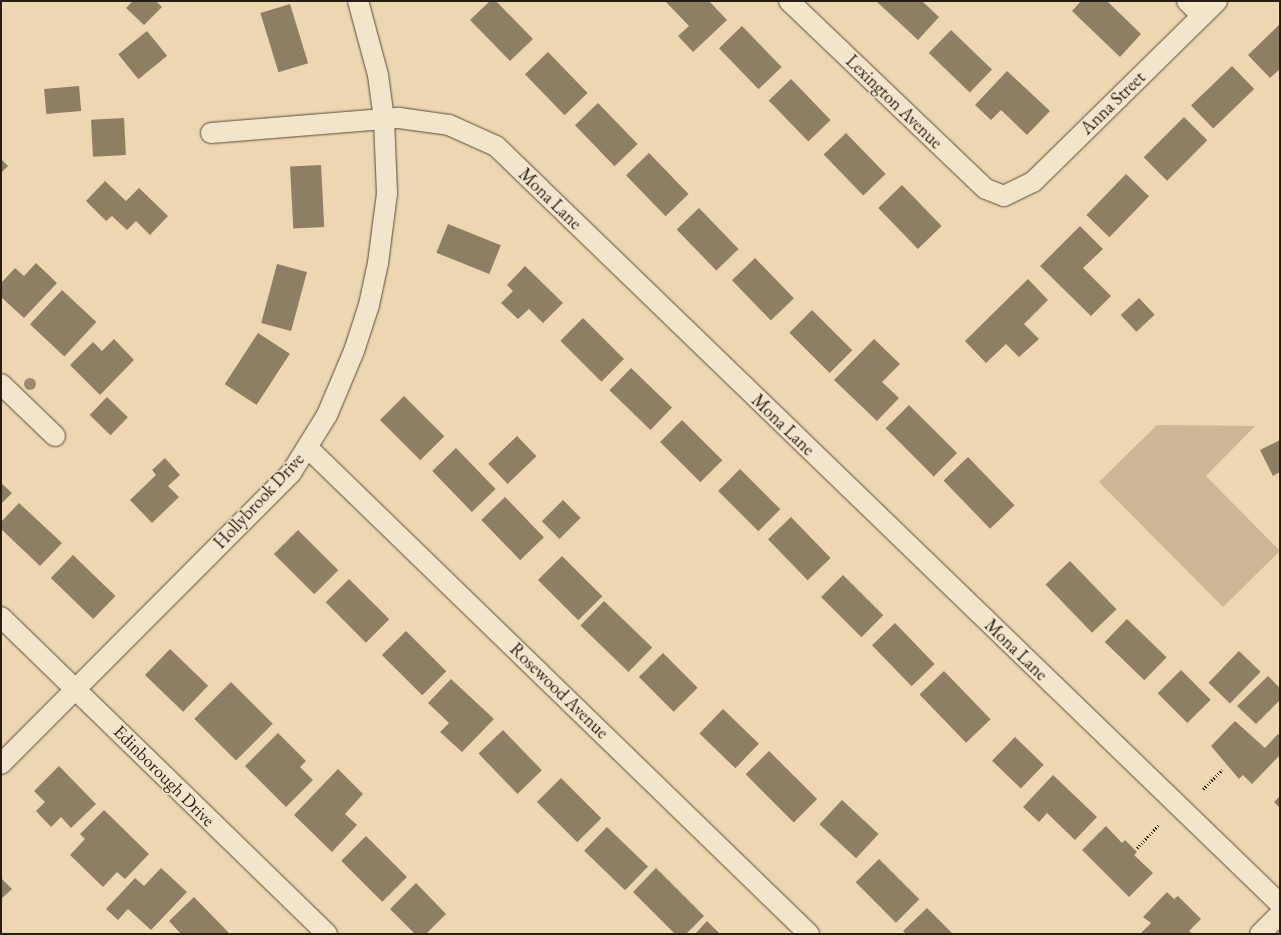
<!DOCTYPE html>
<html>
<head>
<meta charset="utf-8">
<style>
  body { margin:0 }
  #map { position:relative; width:1281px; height:935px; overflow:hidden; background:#edd7b0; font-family:"EB Garamond",serif }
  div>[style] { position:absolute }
  .green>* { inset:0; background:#ccb795 }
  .building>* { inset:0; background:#8e7e64; transform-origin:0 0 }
  .path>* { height:2.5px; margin-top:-1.25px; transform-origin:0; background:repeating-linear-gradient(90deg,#281d11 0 1px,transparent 0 3px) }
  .roads { filter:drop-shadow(0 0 1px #594c39) drop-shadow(0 0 1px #594c39) }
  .street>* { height:20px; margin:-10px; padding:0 10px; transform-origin:10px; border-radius:10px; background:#f3e5cc }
  .trees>* { width:12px; height:12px; margin:-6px; border-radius:50%; background:#9c8a6f }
  span { translate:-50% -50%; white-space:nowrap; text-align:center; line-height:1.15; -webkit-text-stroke:3px #f3e5cc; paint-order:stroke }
  .street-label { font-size:18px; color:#281d11 }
  .frame { position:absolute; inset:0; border:2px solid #281d11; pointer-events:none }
</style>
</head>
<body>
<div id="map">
  <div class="green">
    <div style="clip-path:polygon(1157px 425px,1255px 426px,1206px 476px,1280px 551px,1223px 607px,1099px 482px)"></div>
  </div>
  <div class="building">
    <div style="clip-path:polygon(133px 1px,156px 1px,162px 7px,144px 25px,126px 8px)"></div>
    <div style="clip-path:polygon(490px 1px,496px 1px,533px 39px,510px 61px,470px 20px)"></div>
    <div style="clip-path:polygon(665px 1px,709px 1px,727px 20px,693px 52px,678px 36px,689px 26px)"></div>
    <div style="clip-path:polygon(876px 1px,922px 1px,939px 17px,918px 40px)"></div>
    <div style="clip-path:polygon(1081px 1px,1107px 1px,1141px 34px,1120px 57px,1072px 11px)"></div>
    <div style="left:290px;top:4px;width:62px;height:31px;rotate:73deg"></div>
    <div style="clip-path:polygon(1280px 24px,1280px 69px,1270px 78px,1248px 55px)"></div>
    <div style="left:742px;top:26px;width:57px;height:32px;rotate:46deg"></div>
    <div style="left:951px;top:30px;width:57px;height:32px;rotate:44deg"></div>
    <div style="left:147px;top:31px;width:32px;height:37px;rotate:51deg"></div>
    <div style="left:548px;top:52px;width:57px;height:32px;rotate:46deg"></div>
    <div style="left:1232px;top:66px;width:32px;height:57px;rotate:46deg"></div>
    <div style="clip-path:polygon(1007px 71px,1050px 111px,1027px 135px,1001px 110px,991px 120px,975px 105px)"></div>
    <div style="left:791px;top:79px;width:57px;height:31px;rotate:46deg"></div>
    <div style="left:79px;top:86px;width:25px;height:35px;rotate:85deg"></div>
    <div style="left:598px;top:103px;width:57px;height:32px;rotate:46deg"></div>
    <div style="left:1184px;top:117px;width:33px;height:57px;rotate:45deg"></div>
    <div style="left:124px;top:118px;width:37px;height:33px;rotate:87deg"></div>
    <div style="left:846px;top:133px;width:57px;height:31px;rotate:46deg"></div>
    <div style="left:649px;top:153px;width:57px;height:32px;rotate:46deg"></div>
    <div style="clip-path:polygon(1px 159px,8px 166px,1px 173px)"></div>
    <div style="left:321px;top:165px;width:62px;height:31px;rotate:87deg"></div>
    <div style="left:1126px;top:174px;width:32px;height:57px;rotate:44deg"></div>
    <div style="clip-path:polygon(105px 181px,126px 201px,139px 188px,168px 216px,150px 235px,136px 221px,127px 230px,112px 216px,106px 221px,86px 201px)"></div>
    <div style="left:902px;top:185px;width:57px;height:33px;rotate:46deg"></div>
    <div style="left:699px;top:208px;width:57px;height:31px;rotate:46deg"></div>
    <div style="left:448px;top:224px;width:57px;height:31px;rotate:22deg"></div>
    <div style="clip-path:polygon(1080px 226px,1103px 249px,1083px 268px,1111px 296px,1091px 316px,1040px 266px)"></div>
    <div style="left:755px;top:258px;width:56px;height:32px;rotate:46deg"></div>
    <div style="clip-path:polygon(36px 263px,57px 283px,24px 318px,1px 297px,1px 283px,15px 268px,24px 276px)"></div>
    <div style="left:277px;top:264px;width:31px;height:61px;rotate:15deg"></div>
    <div style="clip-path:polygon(525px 266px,563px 303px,543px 323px,529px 309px,518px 319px,501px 303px,513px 291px,507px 285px)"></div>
    <div style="clip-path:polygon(1028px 279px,1048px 300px,1024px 324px,1039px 339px,1019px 357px,1006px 344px,986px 363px,965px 341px)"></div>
    <div style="left:62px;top:290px;width:47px;height:47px;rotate:43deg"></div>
    <div style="left:1139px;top:298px;width:23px;height:25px;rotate:47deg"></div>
    <div style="left:812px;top:310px;width:57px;height:32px;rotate:45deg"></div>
    <div style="left:583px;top:318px;width:58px;height:32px;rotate:45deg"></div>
    <div style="left:258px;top:333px;width:38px;height:61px;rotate:33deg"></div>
    <div style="clip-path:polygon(114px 339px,134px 360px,100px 395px,70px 365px,93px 342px,102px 351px)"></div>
    <div style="clip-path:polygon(874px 339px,900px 364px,882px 382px,899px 398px,877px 421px,834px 380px)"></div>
    <div style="left:631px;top:368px;width:57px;height:31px;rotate:44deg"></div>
    <div style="left:404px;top:396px;width:57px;height:34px;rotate:45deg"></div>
    <div style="left:107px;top:397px;width:29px;height:25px;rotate:44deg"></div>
    <div style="left:909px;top:405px;width:68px;height:33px;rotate:45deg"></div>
    <div style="left:682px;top:420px;width:57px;height:31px;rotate:45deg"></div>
    <div style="left:517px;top:436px;width:28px;height:40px;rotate:46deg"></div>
    <div style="clip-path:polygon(1280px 440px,1280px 472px,1273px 476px,1260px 450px)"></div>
    <div style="left:456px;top:448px;width:57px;height:33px;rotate:46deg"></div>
    <div style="left:968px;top:457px;width:67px;height:34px;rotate:46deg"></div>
    <div style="clip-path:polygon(165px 458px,180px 475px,168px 486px,179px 497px,152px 523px,130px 500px,156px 475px,152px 470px)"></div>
    <div style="left:740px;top:469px;width:57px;height:31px;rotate:45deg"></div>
    <div style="clip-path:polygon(1px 483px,12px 493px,1px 504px)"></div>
    <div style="left:505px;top:497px;width:56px;height:33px;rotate:46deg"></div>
    <div style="left:563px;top:500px;width:25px;height:30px;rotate:45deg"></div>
    <div style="clip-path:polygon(19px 503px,62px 543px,40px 566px,1px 529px,1px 522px)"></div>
    <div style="left:791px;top:517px;width:57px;height:32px;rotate:46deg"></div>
    <div style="left:298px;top:530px;width:57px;height:34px;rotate:45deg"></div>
    <div style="left:73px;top:555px;width:59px;height:32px;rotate:44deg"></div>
    <div style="left:562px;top:556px;width:57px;height:34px;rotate:45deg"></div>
    <div style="left:1070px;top:561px;width:67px;height:34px;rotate:46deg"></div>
    <div style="left:843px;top:575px;width:57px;height:31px;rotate:45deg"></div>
    <div style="left:349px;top:579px;width:57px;height:33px;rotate:45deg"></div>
    <div style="left:604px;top:601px;width:67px;height:34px;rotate:44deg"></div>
    <div style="left:1127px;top:619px;width:55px;height:32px;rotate:44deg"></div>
    <div style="left:895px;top:623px;width:57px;height:32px;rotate:46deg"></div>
    <div style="left:406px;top:631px;width:57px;height:34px;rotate:45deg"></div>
    <div style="left:170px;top:649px;width:53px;height:36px;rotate:44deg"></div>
    <div style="left:1239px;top:651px;width:30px;height:44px;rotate:44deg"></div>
    <div style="left:663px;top:653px;width:49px;height:34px;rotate:45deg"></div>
    <div style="left:1181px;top:670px;width:42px;height:33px;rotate:45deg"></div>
    <div style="left:944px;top:671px;width:67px;height:34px;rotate:46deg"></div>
    <div style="clip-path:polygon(1268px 676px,1280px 688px,1280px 700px,1256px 724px,1237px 706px)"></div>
    <div style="clip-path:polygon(451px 679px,494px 719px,462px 752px,440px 732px,449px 723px,428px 703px)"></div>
    <div style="left:231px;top:682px;width:59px;height:52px;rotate:45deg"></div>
    <div style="left:723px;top:709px;width:50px;height:34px;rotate:44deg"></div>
    <div style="clip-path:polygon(1235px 721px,1265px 748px,1278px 734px,1280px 736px,1280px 755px,1252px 784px,1243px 775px,1239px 779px,1211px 746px)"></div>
    <div style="left:503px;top:730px;width:56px;height:34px;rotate:46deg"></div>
    <div style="clip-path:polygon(278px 733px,306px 761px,300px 767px,313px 780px,286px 807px,245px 766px)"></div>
    <div style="left:1015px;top:737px;width:40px;height:33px;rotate:44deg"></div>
    <div style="left:769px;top:751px;width:68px;height:33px;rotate:45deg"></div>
    <div style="clip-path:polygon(59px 766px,96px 804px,71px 828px,61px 817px,51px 827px,36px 811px,45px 802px,34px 791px)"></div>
    <div style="clip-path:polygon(338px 769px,363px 794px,345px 814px,357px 825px,332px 852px,294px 815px)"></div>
    <div style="clip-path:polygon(1053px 775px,1097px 817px,1075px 840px,1047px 813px,1039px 822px,1023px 807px)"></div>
    <div style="left:561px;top:778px;width:57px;height:34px;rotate:45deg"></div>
    <div style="clip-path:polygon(1280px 796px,1280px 808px,1274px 802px)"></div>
    <div style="left:842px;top:800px;width:50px;height:33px;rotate:43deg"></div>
    <div style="clip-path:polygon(104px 810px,149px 854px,125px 879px,117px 872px,103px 887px,70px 855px,85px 839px,80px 834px)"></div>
    <div style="clip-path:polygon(1106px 826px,1122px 843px,1125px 840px,1137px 852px,1134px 855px,1153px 873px,1129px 897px,1082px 850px)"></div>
    <div style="left:607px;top:827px;width:57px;height:33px;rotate:44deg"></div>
    <div style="left:366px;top:836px;width:58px;height:35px;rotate:45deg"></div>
    <div style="left:879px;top:859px;width:57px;height:33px;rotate:45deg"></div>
    <div style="clip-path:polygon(161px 868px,187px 892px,151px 930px,128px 909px,118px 920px,106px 909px,135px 878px,144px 886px)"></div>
    <div style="clip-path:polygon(656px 868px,704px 916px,686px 934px,675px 934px,633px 892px)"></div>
    <div style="clip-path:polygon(1px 878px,12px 889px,1px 899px)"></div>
    <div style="clip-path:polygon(416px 883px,446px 914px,426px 934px,415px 934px,390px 909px)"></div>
    <div style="clip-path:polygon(1167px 892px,1174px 899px,1178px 896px,1201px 919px,1189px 931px,1193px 934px,1140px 934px,1151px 923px,1143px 917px)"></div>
    <div style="clip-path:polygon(194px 897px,230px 934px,181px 934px,169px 921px)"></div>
    <div style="clip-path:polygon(927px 908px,953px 934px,906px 934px,903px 931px)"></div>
    <div style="clip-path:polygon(707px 921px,720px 934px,695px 934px)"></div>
  </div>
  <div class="path">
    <div style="left:1203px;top:789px;width:27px;rotate:-45deg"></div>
    <div style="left:1137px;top:848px;width:33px;rotate:-47deg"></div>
  </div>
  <div class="roads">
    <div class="street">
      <div style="left:789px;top:1px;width:272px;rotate:43.7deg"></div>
      <div style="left:986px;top:189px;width:19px;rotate:21deg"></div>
      <div style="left:1004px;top:196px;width:32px;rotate:-26deg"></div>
      <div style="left:1033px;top:182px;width:258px;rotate:-44.5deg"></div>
      <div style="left:1187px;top:1px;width:21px;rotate:45deg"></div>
      <div style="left:211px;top:133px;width:189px;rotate:-4.6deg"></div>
      <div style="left:399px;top:118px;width:50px;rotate:8deg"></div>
      <div style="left:449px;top:125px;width:51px;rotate:24.1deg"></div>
      <div style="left:496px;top:146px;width:1091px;rotate:44.03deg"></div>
      <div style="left:1px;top:384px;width:75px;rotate:43.9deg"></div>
      <div style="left:308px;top:448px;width:698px;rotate:44.13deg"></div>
      <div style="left:1px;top:617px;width:455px;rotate:44.2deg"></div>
      <div style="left:1px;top:764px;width:411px;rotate:-45.1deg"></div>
      <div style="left:291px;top:473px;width:68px;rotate:-58.2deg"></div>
      <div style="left:327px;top:415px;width:69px;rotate:-67.1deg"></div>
      <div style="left:354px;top:351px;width:48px;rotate:-71.9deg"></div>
      <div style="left:369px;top:305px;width:43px;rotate:-77.9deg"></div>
      <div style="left:378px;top:263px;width:70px;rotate:-82.6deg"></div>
      <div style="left:387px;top:194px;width:75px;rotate:-92.3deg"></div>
      <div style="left:384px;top:119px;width:44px;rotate:-97.8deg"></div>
      <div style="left:378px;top:75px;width:77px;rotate:-105.1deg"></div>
      <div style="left:1260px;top:934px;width:28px;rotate:-45deg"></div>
    </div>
  </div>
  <div class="trees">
    <div style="left:30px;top:384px"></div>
  </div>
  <div class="street-label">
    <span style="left:894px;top:102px;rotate:44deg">Lexington Avenue</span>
    <span style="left:1113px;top:103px;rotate:-44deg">Anna Street</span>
    <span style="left:550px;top:199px;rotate:44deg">Mona Lane</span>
    <span style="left:783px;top:425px;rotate:44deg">Mona Lane</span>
    <span style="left:259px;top:501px;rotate:-47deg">Hollybrook Drive</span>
    <span style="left:1016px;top:650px;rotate:44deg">Mona Lane</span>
    <span style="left:559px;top:691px;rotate:44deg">Rosewood Avenue</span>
    <span style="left:164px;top:776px;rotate:45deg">Edinborough Drive</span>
  </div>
  <div class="frame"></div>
</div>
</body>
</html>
